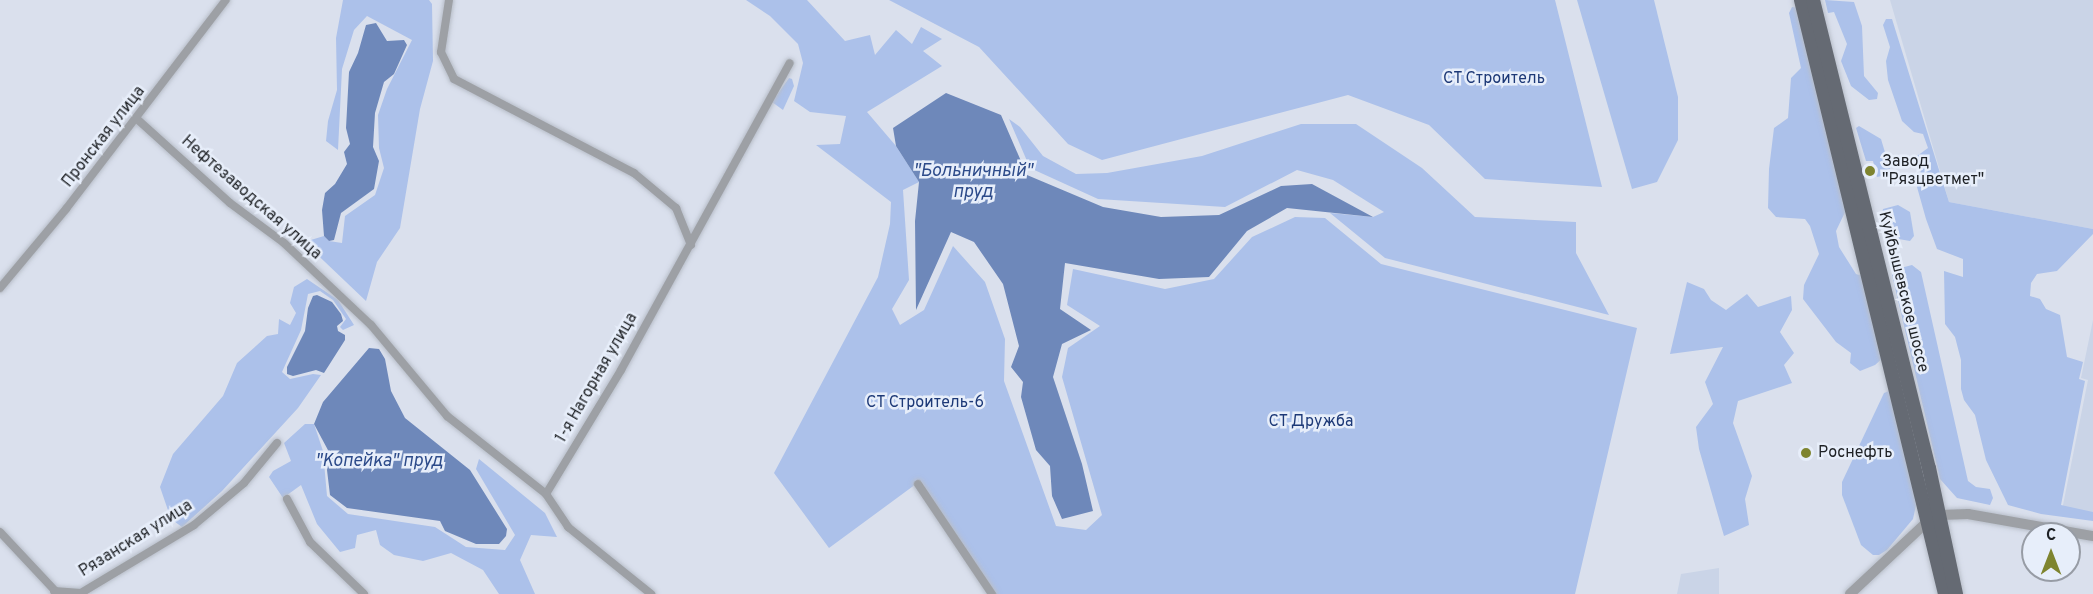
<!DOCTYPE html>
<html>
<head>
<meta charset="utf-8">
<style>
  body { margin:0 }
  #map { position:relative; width:2093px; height:594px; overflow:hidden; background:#dae0ed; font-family:Overpass,sans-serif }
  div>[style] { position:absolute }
  .built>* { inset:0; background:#cad4e7 }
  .green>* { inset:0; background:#acc1ea }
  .water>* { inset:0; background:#6e88ba }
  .roads { filter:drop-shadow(0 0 2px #b8bec9) drop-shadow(0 0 2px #b8bec9) }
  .minor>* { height:8px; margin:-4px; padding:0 4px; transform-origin:4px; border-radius:4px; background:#9da0a5 }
  .tertiary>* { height:10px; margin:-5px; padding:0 5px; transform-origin:5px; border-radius:5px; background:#9da0a5 }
  .primary>* { height:14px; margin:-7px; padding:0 7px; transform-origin:7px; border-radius:7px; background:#656a73 }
  .dots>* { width:16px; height:16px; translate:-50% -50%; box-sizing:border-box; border:3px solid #e7eefa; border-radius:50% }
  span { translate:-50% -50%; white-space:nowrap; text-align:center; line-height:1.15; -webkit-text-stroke:5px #e7eefa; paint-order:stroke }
  .park-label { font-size:16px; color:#1d3977 }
  .street-label { font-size:16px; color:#1e2125 }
  .poi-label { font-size:16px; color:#1e2125 }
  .left { translate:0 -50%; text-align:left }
  .water-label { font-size:18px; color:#2d4b8a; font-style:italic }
  .north { position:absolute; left:2021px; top:522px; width:60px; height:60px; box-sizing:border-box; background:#e7eefa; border:2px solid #979ca5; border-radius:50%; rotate:0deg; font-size:16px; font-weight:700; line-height:24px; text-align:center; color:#1e2125 }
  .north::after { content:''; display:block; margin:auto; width:21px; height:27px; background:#7e842f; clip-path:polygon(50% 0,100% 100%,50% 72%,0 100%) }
</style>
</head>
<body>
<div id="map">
  <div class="built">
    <div style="clip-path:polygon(1890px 0,2093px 0,2093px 229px,1949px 202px)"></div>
    <div style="clip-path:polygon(2093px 320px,2093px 517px,2062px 510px,2088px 380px,2081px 378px)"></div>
    <div style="clip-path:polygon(1719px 568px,1719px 594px,1677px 594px,1681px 574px)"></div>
  </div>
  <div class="green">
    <div style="clip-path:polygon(343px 0,429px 0,432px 4px,433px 61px,420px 109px,400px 228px,377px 262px,366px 301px,304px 242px,324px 236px,329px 241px,342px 243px,345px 216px,375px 195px,384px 168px,379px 148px,378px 115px,387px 89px,412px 40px,367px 16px,354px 30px,342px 69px,338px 150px,326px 141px,328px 121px,337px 90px,336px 38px)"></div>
    <div style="clip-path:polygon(746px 0,807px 0,845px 41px,870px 35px,875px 55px,896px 30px,912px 44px,921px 27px,942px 39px,923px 51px,942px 66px,867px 112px,896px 146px,919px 182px,903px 190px,909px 280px,892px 309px,900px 325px,924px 310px,953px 246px,985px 282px,1005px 339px,1004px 381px,1056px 526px,1086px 530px,1102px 515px,1062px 377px,1068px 348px,1100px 326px,1067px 305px,1073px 269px,1165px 289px,1214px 279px,1252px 237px,1295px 217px,1325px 218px,1381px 264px,1637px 328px,1575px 594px,992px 594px,916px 484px,829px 548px,774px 473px,878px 277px,890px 224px,891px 202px,816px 145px,840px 144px,846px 116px,810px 112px,794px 101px,803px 63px,798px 44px,770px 16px)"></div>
    <div style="clip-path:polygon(889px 0,1555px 0,1602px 187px,1485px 179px,1429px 125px,1348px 95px,1102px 160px,1068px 144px,979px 47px)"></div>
    <div style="clip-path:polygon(1577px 0,1654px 0,1678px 97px,1678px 140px,1657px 182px,1632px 189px)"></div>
    <div style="clip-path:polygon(1825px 0,1854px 2px,1862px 26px,1864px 76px,1878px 93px,1877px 99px,1869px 100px,1851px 86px,1841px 61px,1847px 44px,1834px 12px,1828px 13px)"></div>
    <div style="clip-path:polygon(1792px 7px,1798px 8px,1847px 208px,1836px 231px,1839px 247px,1856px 274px,1865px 277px,1885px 356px,1875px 365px,1860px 371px,1850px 363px,1851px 353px,1836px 342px,1803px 299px,1804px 285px,1819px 254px,1810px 226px,1805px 219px,1776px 217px,1768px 208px,1769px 169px,1774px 128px,1788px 118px,1791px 78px,1801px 68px,1789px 13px)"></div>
    <div style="clip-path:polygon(1886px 19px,1892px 19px,1949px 202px,2093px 229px,2093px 234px,2057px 271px,2037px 274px,2031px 283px,2030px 296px,2040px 299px,2046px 309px,2060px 315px,2067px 357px,2083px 362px,2079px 379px,2085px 381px,2061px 505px,2093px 512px,2093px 521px,2041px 514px,2008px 505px,1986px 460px,1975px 415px,1964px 400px,1961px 389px,1961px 360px,1955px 337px,1945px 324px,1944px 271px,1963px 277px,1963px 259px,1937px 249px,1926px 219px,1917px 187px,1921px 170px,1917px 156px,1928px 148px,1923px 134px,1914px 132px,1902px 121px,1888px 80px,1886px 61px,1890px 47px,1883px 25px)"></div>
    <div style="clip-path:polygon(789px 78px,792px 79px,794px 86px,783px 110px,772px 102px)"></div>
    <div style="clip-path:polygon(1009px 119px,1020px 127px,1043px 156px,1076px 174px,1107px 173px,1202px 156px,1301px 124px,1356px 124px,1422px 168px,1475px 217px,1576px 222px,1576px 253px,1609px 315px,1385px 258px,1330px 213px,1373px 217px,1384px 212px,1333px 180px,1297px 170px,1225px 207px,1098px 199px,1030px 168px)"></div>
    <div style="clip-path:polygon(1859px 126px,1881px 139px,1890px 169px,1886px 175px,1877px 177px,1873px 161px,1866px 161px,1856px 128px)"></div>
    <div style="clip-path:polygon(1898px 205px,1910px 212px,1914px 236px,1910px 241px,1887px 237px,1882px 215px,1883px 209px)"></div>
    <div style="clip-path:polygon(1912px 265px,1921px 272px,1968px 481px,1976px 487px,1990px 489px,1993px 498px,1990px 505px,1957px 498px,1940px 479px,1892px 275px,1893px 270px)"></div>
    <div style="clip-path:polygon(307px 279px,338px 300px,354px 325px,343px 330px,340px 327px,346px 319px,333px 300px,320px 291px,308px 294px,301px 330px,282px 372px,290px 379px,313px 374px,321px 375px,298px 408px,222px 491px,182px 527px,171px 519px,160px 487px,173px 454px,223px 396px,237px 363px,267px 336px,278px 334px,279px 319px,290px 325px,296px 313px,290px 303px,294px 287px)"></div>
    <div style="clip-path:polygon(1687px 282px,1704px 289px,1711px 300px,1726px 310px,1747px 294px,1758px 307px,1791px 296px,1792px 310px,1780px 332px,1794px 353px,1784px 365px,1792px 383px,1738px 401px,1733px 423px,1752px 476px,1745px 499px,1749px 525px,1724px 536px,1699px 449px,1696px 427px,1713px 404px,1705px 382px,1723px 347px,1670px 354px)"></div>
    <div style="clip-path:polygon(1889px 391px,1917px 501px,1913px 519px,1887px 550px,1879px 555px,1873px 555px,1861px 545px,1842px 495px,1842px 482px,1884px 393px)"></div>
    <div style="clip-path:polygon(305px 424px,314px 424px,323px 451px,327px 496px,348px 514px,435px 527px,466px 547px,505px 550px,515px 535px,476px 469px,479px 459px,545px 513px,557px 537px,531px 535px,520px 560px,535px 594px,499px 594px,483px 570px,451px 553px,423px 561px,394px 555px,380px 545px,376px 530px,357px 535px,355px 548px,340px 552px,317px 524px,301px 485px,283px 498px,269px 477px,273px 471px,291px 461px,284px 443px)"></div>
  </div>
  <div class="water">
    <div style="clip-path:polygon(376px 23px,387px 41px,404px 40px,407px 45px,394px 74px,384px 82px,375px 113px,373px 147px,379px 161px,374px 189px,341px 213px,334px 240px,329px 241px,324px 236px,322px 210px,325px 193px,335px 184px,347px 164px,344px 152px,350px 144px,346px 128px,349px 72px,358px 53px,366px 25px)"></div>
    <div style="clip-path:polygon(946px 93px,1001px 115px,1027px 175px,1103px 207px,1161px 217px,1219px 215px,1281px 186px,1312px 184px,1373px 217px,1287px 208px,1247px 231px,1209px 277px,1159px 279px,1065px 263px,1060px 309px,1091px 330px,1062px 344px,1053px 377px,1082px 464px,1093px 511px,1062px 519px,1052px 496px,1050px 466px,1036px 450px,1021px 397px,1023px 382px,1011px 367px,1019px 346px,1003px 284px,974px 242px,951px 232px,916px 310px,915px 221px,919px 182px,896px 146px,893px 128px)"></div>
    <div style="clip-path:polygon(317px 295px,332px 302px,341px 314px,343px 321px,337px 326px,338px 331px,345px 335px,345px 340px,324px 373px,316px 370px,293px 376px,287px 374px,287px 367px,305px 331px,308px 308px,313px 296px)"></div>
    <div style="clip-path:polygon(369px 348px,379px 349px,385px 359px,391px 391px,405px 418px,470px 470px,507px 529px,506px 536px,499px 544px,476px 544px,445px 531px,440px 521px,347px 508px,330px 495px,327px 470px,329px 452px,314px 424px,323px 402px)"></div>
  </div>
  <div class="roads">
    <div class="minor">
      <div style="left:449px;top:0;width:53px;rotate:98.7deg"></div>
      <div style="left:441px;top:52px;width:30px;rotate:64deg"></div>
      <div style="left:454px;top:79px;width:203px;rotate:27.6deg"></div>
      <div style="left:634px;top:173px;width:55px;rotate:39.8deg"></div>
      <div style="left:676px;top:208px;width:40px;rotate:68deg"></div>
      <div style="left:137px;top:119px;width:125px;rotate:42.1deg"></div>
      <div style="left:230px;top:203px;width:67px;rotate:36.5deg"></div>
      <div style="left:284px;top:243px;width:120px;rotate:43.3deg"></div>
      <div style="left:371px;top:325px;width:119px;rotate:50.1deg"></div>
      <div style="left:447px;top:416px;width:126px;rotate:38.2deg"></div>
      <div style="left:546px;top:494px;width:40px;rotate:56deg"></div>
      <div style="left:568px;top:527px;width:107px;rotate:38.9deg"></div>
      <div style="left:0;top:288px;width:103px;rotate:-50.1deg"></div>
      <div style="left:66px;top:209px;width:263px;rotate:-52.6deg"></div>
      <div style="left:918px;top:484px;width:133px;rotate:56.1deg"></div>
      <div style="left:546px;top:494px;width:145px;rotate:-58.8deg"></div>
      <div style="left:621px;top:370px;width:350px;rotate:-61.2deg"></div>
      <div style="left:287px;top:499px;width:49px;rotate:61.9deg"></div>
      <div style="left:310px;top:542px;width:75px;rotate:43.9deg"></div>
      <div style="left:0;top:532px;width:83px;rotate:46.9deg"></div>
      <div style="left:54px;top:591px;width:27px;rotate:4deg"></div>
      <div style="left:81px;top:593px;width:132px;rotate:-31deg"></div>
      <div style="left:194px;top:525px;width:65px;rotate:-40deg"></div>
      <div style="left:244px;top:483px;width:52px;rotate:-50.5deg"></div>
    </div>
    <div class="tertiary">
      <div style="left:1940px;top:515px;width:28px;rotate:-2deg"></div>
      <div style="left:1968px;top:514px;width:127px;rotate:10deg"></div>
      <div style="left:1850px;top:594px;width:107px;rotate:-43.1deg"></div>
    </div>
    <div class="primary">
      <div style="left:1801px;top:0;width:611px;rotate:76.37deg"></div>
      <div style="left:1813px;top:0;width:482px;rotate:76.1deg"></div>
      <div style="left:1929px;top:468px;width:129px;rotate:77.9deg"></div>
    </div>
  </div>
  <div class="dots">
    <div style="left:1870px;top:171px;background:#7e842f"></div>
    <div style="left:1806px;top:453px;background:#7e842f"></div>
  </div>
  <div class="park-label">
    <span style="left:1494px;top:79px">СТ Строитель</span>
    <span style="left:925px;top:403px">СТ Строитель-6</span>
    <span style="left:1311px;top:422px">СТ Дружба</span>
  </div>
  <div class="street-label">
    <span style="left:104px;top:137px;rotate:-52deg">Пронская улица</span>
    <span style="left:251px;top:198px;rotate:41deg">Нефтезаводская улица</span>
    <span style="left:1903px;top:292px;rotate:76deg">Куйбышевское шоссе</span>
    <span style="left:597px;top:378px;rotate:-60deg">1-я Нагорная улица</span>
    <span style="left:136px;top:539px;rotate:-32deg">Рязанская улица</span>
  </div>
  <div class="poi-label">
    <span class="left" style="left:1882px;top:171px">Завод<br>"Рязцветмет"</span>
    <span class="left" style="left:1818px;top:453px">Роснефть</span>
  </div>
  <div class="water-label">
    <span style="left:973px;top:183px">"Больничный"<br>пруд</span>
    <span style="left:379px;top:462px">"Копейка" пруд</span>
  </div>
  <div class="north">С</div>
</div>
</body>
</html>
